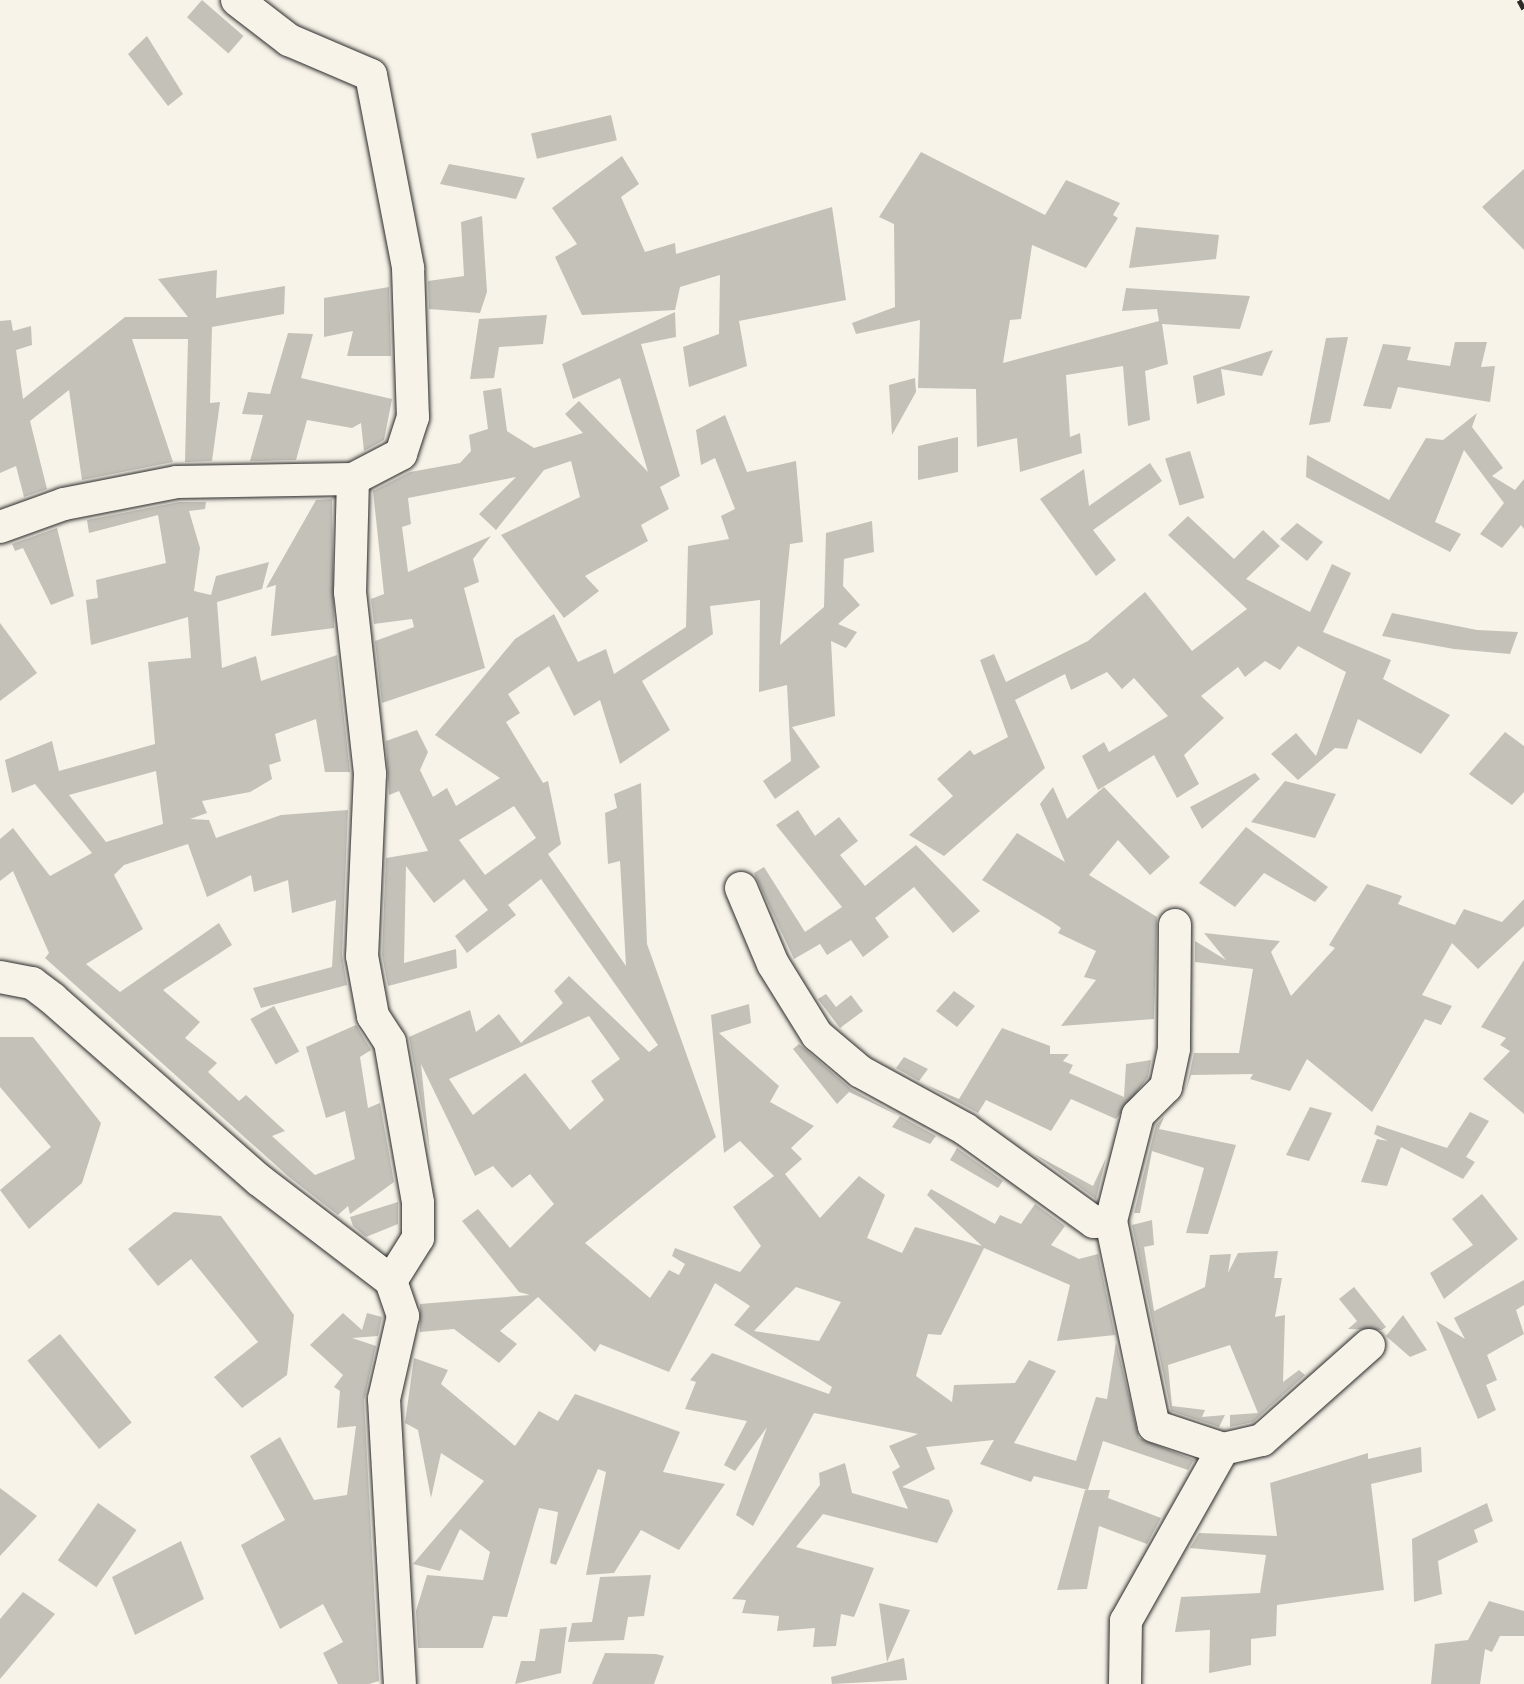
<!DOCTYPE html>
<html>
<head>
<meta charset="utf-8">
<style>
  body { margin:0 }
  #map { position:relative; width:1524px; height:1684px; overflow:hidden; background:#f7f3e8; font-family:"Architects Daughter",sans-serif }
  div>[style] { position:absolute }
  .building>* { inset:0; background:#c4c1b9; transform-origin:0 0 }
  .path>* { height:5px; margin-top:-2.5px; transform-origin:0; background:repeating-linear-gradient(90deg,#2b2b2b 0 10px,transparent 0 18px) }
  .roads { filter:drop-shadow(0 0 2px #2b2b2b) drop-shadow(0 0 2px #2b2b2b) }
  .minor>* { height:32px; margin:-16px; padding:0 16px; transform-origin:16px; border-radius:16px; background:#f7f3e8 }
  span { translate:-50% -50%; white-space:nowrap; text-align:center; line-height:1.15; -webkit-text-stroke:9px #f7f3e8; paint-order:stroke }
</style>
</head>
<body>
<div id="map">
  <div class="building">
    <div style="left:202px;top:0;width:55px;height:23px;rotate:41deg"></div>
    <div style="clip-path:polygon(147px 36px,183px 94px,168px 106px,128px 54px)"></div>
    <div style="left:611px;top:115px;width:26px;height:82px;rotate:77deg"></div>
    <div style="clip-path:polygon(921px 152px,1045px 215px,1066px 180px,1120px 203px,1113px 215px,1118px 218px,1086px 268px,1032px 245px,1021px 319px,1010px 320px,1003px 363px,1159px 321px,1157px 309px,1122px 311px,1126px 288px,1250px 296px,1240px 329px,1162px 324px,1168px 364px,1145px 371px,1150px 420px,1128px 426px,1123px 366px,1066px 375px,1070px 437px,1080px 433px,1082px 453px,1020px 472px,1017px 438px,977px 447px,976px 389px,918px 388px,920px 320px,856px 334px,852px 323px,895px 307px,894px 224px,879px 217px)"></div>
    <div style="clip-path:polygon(622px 156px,639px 184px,621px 197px,645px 252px,675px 243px,676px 254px,832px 207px,846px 300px,739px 321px,747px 366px,689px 387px,683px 347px,719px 334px,720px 275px,680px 287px,675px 310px,582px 315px,555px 257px,577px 244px,552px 208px)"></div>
    <div style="clip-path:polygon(449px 164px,525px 178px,516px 199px,440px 184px)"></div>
    <div style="clip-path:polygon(1524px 169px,1524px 250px,1482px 207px)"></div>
    <div style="clip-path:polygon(482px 216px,487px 292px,480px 313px,429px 309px,428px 281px,464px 276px,461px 222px)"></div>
    <div style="clip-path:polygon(1136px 227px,1219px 235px,1216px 259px,1129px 268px)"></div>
    <div style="clip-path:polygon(217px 270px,216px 298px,285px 286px,284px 314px,212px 327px,210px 403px,220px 402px,212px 461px,185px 462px,188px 339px,132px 339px,173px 462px,82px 480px,69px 390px,30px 421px,47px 489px,24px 497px,16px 466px,0 473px,0 321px,11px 320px,13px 331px,31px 326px,32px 345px,16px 350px,23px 399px,125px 317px,188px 317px,158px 279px)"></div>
    <div style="clip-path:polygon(389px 287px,391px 356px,347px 356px,353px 331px,324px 337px,324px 298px)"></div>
    <div style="clip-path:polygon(675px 312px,676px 337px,641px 344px,680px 476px,660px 487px,669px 509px,641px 525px,648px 541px,585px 576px,599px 591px,564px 618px,501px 535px,580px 497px,571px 461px,544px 470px,496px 530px,479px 514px,516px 477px,408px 498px,411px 524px,402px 527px,408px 572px,491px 536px,473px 559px,479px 582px,464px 588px,485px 668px,382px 703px,375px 641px,414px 627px,412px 619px,374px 624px,371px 599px,384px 594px,373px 491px,410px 472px,460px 463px,471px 451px,469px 435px,488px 429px,483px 391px,501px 388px,507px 431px,534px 448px,583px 433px,565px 414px,579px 401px,648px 472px,620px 378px,573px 399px,562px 364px)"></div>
    <div style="clip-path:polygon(547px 315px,543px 344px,499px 347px,494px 378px,470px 379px,479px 319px)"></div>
    <div style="clip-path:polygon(288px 333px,313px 334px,301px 378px,392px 399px,384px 440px,364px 451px,361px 423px,352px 428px,307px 420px,296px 460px,250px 461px,263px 415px,242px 414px,248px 392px,270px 394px)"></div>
    <div style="clip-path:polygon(1348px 337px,1330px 422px,1309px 425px,1326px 338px)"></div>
    <div style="clip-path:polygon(1455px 342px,1487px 342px,1481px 367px,1495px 366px,1490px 402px,1398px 387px,1391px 409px,1363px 406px,1383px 344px,1411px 347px,1407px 360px,1450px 366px)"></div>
    <div style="clip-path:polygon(1273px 350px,1262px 376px,1221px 369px,1225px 395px,1197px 404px,1193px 376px)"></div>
    <div style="clip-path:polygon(915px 378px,916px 392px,892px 435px,889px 385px)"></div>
    <div style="clip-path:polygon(1477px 413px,1472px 427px,1503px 468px,1492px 476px,1515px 490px,1524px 479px,1524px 529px,1521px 525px,1502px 548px,1480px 534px,1504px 503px,1464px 450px,1435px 522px,1461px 534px,1450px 552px,1306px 477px,1307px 455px,1389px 500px,1426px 438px,1443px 440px)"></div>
    <div style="clip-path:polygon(evenodd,725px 415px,747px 472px,796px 461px,803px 542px,790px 544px,780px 645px,824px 607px,826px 533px,872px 521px,874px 552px,844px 559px,843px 586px,860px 605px,838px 624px,857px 632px,846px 648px,831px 641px,835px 716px,792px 727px,820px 767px,775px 799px,763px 781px,791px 761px,787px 685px,759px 692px,760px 600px,710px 606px,713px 634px,642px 681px,670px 730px,620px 764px,600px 700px,574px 716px,549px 666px,508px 694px,520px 713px,506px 722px,543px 783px,548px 781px,561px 844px,548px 854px,626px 966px,620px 861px,608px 864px,605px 813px,617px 808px,614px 794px,641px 783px,647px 944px,716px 1137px,585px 1243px,650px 1298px,669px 1270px,679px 1275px,685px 1264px,672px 1256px,675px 1248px,740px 1272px,761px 1246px,733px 1207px,774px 1176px,740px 1141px,724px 1153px,711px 1015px,749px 1004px,751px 1023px,719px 1033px,779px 1086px,770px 1102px,814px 1126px,791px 1148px,802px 1159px,785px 1174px,820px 1218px,859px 1176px,885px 1195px,867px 1238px,902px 1253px,915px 1227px,982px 1246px,927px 1195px,931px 1189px,995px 1224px,1000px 1215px,1021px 1224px,1035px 1204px,1065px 1226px,1051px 1245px,1079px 1259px,1098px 1254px,1115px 1335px,1057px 1341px,1070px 1285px,984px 1248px,941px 1335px,928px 1334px,916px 1376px,952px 1402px,954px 1385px,1015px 1383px,1029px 1360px,1056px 1371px,1014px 1443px,1076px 1461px,1096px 1397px,1107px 1399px,1116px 1342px,1139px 1438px,1194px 1460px,1188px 1470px,1103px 1441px,1088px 1490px,1034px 1476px,1031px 1482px,980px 1464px,994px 1440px,926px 1447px,935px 1469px,902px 1487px,949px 1500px,953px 1511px,937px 1543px,823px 1514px,796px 1547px,874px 1568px,854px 1617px,841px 1614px,836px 1646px,813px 1647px,815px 1628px,777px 1631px,779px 1616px,742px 1613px,746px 1600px,732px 1599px,820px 1485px,819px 1473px,845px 1463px,852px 1493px,908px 1509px,892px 1472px,900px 1467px,889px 1446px,918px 1434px,814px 1413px,753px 1526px,736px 1515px,767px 1427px,735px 1471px,724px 1465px,747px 1421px,685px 1409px,696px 1382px,690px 1380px,712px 1353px,829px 1394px,832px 1387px,734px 1325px,750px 1306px,715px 1283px,669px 1372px,600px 1344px,595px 1352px,538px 1297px,500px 1331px,517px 1344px,499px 1363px,454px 1329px,420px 1332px,420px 1304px,530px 1295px,519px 1292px,462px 1221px,478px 1209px,510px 1248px,554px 1204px,530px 1174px,512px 1188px,493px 1166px,475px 1176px,421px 1064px,430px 1153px,409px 1037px,470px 1010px,476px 1032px,499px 1014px,521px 1043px,563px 1003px,554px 991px,569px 976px,649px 1052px,658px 1045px,541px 879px,508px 905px,516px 915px,467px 953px,455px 936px,488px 910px,464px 879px,434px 903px,406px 866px,404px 963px,456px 949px,457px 968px,388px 986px,382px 955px,386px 858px,428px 851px,399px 791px,389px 795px,386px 741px,417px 730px,428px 752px,420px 770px,433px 797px,447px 788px,456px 806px,500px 778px,435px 735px,515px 639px,554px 614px,578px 662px,606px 649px,614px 674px,686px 627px,688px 546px,729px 539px,721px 516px,735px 509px,715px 458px,701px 465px,696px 430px,725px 415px,514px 806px,536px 838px,485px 875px,459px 840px,514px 806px,725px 415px,589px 1016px,620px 1059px,591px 1081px,604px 1100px,570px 1130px,525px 1073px,473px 1115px,449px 1079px,589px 1016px,725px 415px,796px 1287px,841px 1302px,819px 1341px,754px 1331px,796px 1287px)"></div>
    <div style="clip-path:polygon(958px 437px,958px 472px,918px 480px,918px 446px)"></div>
    <div style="left:1190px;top:451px;width:49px;height:26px;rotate:73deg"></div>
    <div style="clip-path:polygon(1150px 463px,1162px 481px,1093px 530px,1116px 560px,1096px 576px,1040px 499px,1084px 469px,1089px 506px)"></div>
    <div style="clip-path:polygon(332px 499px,334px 628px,271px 636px,276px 585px,266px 588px,316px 500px)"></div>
    <div style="clip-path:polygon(evenodd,179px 502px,206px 502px,205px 509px,189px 511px,200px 548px,194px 591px,211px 595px,216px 576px,269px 562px,262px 589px,217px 602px,222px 668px,256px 656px,261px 681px,337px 655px,350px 772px,325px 772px,316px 719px,275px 734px,281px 761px,269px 765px,272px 779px,250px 792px,202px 801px,207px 813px,190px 819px,209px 820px,216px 838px,281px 815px,348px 810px,342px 955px,347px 985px,261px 1008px,253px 988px,332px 967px,336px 900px,292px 913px,288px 880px,254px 892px,251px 875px,207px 897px,188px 844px,124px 865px,114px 875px,143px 929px,86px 964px,120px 992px,219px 923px,232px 945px,163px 990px,200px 1022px,185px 1038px,217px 1063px,208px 1072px,239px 1101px,246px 1095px,285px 1131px,272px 1136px,315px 1175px,355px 1159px,345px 1111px,326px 1118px,306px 1047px,356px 1025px,371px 1050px,360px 1057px,368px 1108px,380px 1103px,394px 1182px,350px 1214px,348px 1206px,338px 1215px,289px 1177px,45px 958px,49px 953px,13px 871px,0 881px,0 839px,13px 828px,50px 876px,92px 853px,35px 784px,12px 793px,5px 760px,52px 741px,59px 771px,155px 744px,148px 662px,191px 658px,188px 617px,91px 645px,86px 600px,98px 598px,96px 580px,166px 563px,158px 515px,89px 533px,87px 520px,179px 502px,156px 771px,163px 824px,106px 842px,69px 795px,156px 771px)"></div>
    <div style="clip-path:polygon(1188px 516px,1234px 559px,1263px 530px,1280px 546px,1246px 579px,1310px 612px,1332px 564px,1351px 573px,1323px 632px,1391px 660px,1383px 679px,1450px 715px,1421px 754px,1358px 719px,1347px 749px,1335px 748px,1298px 780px,1271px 754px,1296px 733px,1316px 756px,1346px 672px,1298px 646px,1280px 670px,1265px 661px,1245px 677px,1238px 667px,1201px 696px,1224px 718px,1184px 755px,1199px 784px,1177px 798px,1154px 755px,1098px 790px,1082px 756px,1104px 742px,1109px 752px,1168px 716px,1134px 678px,1122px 689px,1107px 672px,1071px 690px,1065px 674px,1015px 700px,1045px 768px,944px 856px,909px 835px,953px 796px,937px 779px,970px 750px,974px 755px,1008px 737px,980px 660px,994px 654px,1006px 682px,1088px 641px,1145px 592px,1192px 651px,1247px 609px,1168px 535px)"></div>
    <div style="clip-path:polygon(1297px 523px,1323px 542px,1307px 561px,1280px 539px)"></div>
    <div style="clip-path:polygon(57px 528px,74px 596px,51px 605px,23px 548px,15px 551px,12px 544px)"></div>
    <div style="clip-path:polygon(1392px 613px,1477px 630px,1518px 632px,1510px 654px,1454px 649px,1382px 636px)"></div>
    <div style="clip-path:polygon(0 623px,37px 673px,0 701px)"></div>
    <div style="clip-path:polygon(1505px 732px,1524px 746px,1524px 792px,1512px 805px,1469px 774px)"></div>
    <div style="clip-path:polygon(1255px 773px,1260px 779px,1202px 829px,1190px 807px)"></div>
    <div style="clip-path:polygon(1285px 781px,1336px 794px,1315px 838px,1251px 822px)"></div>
    <div style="clip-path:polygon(1053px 787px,1067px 819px,1104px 787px,1170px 857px,1150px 875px,1118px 840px,1089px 875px,1157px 917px,1154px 1019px,1061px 1026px,1096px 980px,1084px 977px,1096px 951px,1058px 933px,1061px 928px,1051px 921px,982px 880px,1017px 833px,1065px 862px,1040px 804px)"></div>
    <div style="clip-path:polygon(798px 810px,815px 836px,839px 817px,858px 841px,840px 855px,865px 886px,916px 845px,980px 911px,953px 933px,914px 887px,875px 918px,889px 937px,863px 957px,851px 940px,827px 955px,820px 944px,794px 959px,754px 873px,764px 867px,805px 932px,842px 907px,776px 825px)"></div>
    <div style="clip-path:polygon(1246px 827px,1328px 887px,1315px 902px,1264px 873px,1235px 907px,1199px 883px)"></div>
    <div style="clip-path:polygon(1367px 884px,1402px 896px,1398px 904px,1455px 925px,1464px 909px,1502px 922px,1524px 899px,1524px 926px,1478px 969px,1452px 943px,1422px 995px,1452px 1006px,1441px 1025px,1425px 1019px,1372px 1112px,1307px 1059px,1290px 1091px,1250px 1079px,1253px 1074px,1191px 1075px,1186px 1091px,1194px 1053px,1239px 1053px,1253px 969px,1195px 962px,1195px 941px,1226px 960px,1204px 933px,1280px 941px,1271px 952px,1291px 996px,1335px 948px,1329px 945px)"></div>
    <div style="clip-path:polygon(1524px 960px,1524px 1114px,1483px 1079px,1510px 1051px,1500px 1045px,1506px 1038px,1481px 1027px)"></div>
    <div style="clip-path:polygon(954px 991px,975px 1006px,957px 1027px,936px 1011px)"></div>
    <div style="clip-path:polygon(826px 994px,836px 1007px,851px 995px,863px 1011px,840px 1028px,818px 999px)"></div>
    <div style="left:274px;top:1006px;width:52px;height:27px;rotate:61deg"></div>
    <div style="clip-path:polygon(1002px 1028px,1050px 1046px,1050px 1054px,1069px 1054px,1063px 1061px,1073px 1065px,1069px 1073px,1124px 1097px,1126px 1064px,1151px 1060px,1148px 1077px,1116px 1119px,1071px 1099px,1051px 1131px,986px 1100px,978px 1113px,926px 1085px,959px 1099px)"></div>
    <div style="clip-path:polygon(0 1037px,33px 1037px,101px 1123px,82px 1183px,29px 1229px,0 1190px,51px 1147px,0 1087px)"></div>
    <div style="clip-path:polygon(799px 1044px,851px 1089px,936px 1136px,930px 1144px,892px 1127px,900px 1116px,849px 1092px,837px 1104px,793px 1049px)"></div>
    <div style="clip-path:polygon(904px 1057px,928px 1069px,919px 1081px,896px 1068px)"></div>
    <div style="clip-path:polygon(1310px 1107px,1332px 1113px,1309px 1161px,1286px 1155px)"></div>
    <div style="clip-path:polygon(1470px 1112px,1489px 1121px,1466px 1157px,1475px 1162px,1463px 1179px,1401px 1147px,1387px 1186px,1361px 1182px,1377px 1139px,1388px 1141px,1374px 1134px,1377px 1125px,1447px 1148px)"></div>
    <div style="clip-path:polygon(1164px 1117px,1159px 1129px,1236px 1145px,1208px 1234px,1186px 1233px,1204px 1168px,1152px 1151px,1140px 1213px,1134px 1213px,1156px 1125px)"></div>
    <div style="clip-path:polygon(957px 1148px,1003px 1181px,998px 1188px,950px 1160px)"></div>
    <div style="clip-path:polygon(1034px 1154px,1093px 1186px,1106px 1158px,1096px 1199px)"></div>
    <div style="clip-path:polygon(1482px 1194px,1518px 1239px,1444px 1299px,1430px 1273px,1473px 1245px,1452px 1219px)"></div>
    <div style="clip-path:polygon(398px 1202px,398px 1224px,366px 1237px,353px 1226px,350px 1217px)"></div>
    <div style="clip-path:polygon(174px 1212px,221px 1216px,294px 1315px,287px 1375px,242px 1408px,214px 1377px,258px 1342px,191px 1259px,158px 1286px,128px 1249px)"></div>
    <div style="clip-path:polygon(1152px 1220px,1154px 1245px,1144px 1247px,1154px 1311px,1205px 1287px,1210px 1255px,1231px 1254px,1228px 1273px,1238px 1253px,1278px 1251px,1274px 1278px,1282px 1278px,1275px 1317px,1285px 1315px,1283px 1382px,1299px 1370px,1305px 1375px,1253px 1422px,1230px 1427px,1230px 1415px,1258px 1413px,1230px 1345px,1168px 1365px,1172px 1406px,1205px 1410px,1202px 1417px,1225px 1415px,1219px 1427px,1171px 1411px,1132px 1225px)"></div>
    <div style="clip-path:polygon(1524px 1280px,1524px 1305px,1516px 1310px,1524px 1334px,1487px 1355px,1497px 1380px,1486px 1385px,1496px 1410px,1478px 1419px,1436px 1321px,1465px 1339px,1454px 1318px)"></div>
    <div style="clip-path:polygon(1354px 1287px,1386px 1327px,1382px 1330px,1348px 1329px,1357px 1321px,1339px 1299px)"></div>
    <div style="clip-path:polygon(343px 1313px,362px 1330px,367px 1313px,382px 1317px,378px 1336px,352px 1338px,376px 1346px,364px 1400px,379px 1681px,369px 1684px,338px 1684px,323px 1653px,343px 1642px,323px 1604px,280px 1629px,241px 1545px,285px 1520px,250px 1456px,280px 1437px,314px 1500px,347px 1495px,356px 1426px,337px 1428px,340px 1391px,334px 1387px,343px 1375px,310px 1345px)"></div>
    <div style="clip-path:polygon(1403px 1315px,1427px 1350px,1410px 1357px,1386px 1336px)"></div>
    <div style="left:60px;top:1334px;width:114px;height:42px;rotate:51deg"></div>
    <div style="clip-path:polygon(414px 1358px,448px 1370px,441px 1384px,515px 1446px,539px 1411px,558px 1421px,575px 1394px,680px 1432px,663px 1472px,725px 1484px,679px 1550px,641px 1530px,614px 1573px,586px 1575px,606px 1472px,598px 1469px,556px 1565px,550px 1563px,558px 1512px,539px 1508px,507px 1617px,493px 1616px,483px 1648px,418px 1648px,416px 1611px,427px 1575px,483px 1580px,490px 1552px,460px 1529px,440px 1571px,413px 1564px,484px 1481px,441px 1453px,431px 1498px,418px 1430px,405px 1423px)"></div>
    <div style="clip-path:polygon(1421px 1447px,1422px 1472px,1371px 1484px,1384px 1590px,1277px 1605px,1276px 1636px,1251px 1639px,1251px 1665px,1209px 1673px,1210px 1630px,1175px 1632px,1181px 1597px,1260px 1593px,1266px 1555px,1190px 1548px,1199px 1533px,1277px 1536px,1270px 1483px,1368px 1453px,1368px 1459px)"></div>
    <div style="clip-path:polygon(0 1488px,37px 1516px,0 1556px)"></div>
    <div style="clip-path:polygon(1085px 1490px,1110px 1490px,1108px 1498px,1161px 1518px,1147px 1544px,1099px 1526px,1087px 1589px,1057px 1590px)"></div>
    <div style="left:98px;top:1503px;width:47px;height:70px;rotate:35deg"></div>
    <div style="clip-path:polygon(1487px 1503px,1493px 1521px,1474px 1530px,1478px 1542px,1438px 1561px,1442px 1594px,1414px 1602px,1412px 1539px)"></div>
    <div style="clip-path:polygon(181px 1541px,204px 1599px,135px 1635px,112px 1577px)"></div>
    <div style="clip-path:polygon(651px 1575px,644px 1616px,628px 1617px,624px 1640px,568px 1642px,572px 1623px,592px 1622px,600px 1577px)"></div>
    <div style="clip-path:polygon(23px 1592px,55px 1614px,0 1679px,0 1619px)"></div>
    <div style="clip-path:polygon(1489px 1601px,1524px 1611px,1524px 1636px,1500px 1636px,1492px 1652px,1485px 1649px,1480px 1684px,1431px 1684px,1435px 1644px,1468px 1640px)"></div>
    <div style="clip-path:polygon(879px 1603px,910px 1610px,887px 1662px)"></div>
    <div style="clip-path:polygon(567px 1627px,561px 1673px,515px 1684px,521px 1661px,535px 1661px,540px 1629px)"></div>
    <div style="clip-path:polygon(605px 1653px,656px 1654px,664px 1656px,654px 1684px,592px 1684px)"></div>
    <div style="clip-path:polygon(904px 1658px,907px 1680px,832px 1684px,831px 1677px)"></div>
  </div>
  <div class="path">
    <div style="left:1519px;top:0;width:10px;rotate:61deg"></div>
  </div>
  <div class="roads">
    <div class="minor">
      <div style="left:237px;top:0;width:66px;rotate:37.6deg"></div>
      <div style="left:289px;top:40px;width:89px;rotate:23.1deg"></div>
      <div style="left:371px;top:75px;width:197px;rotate:79.1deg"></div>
      <div style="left:408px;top:268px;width:149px;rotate:88.1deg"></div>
      <div style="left:413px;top:417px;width:39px;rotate:108deg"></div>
      <div style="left:401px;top:454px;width:54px;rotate:152.5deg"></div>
      <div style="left:353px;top:479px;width:113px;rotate:91.5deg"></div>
      <div style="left:350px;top:592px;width:183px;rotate:83.7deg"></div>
      <div style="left:370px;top:774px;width:182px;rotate:92.5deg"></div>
      <div style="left:362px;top:956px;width:61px;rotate:79.6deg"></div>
      <div style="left:373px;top:1016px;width:31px;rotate:57deg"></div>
      <div style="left:390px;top:1042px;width:163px;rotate:80.1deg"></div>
      <div style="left:418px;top:1203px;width:35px;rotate:90deg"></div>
      <div style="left:418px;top:1238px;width:51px;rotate:122.1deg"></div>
      <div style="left:0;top:527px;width:68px;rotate:-19.8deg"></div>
      <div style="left:64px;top:504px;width:115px;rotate:-11deg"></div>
      <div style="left:177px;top:482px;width:176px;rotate:-1deg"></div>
      <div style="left:741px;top:888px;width:82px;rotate:67.2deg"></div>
      <div style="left:773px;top:964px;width:84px;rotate:58.2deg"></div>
      <div style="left:817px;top:1035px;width:57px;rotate:40.1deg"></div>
      <div style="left:861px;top:1072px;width:119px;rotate:28.7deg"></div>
      <div style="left:965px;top:1129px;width:159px;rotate:35.8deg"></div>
      <div style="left:1094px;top:1222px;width:17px;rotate:-3deg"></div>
      <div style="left:1175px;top:925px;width:124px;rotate:90.5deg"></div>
      <div style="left:1174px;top:1049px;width:39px;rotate:102deg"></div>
      <div style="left:1166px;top:1087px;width:40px;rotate:135deg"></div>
      <div style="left:1138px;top:1115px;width:109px;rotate:104.3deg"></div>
      <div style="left:1111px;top:1221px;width:209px;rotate:78.2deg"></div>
      <div style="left:1154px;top:1426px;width:73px;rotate:18.4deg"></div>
      <div style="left:1223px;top:1449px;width:40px;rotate:-13deg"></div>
      <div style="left:1262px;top:1440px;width:143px;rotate:-41.6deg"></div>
      <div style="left:0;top:977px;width:33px;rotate:11deg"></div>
      <div style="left:32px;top:983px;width:26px;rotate:37deg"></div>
      <div style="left:53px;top:999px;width:274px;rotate:41.3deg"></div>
      <div style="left:259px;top:1180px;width:166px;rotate:37.4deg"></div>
      <div style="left:391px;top:1281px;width:37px;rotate:71deg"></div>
      <div style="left:403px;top:1316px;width:85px;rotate:102.9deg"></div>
      <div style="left:384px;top:1399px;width:285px;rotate:86.8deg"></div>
      <div style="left:1125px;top:1684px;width:63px;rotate:-89.1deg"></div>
      <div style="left:1126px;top:1621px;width:197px;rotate:-60.6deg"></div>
    </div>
  </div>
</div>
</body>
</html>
